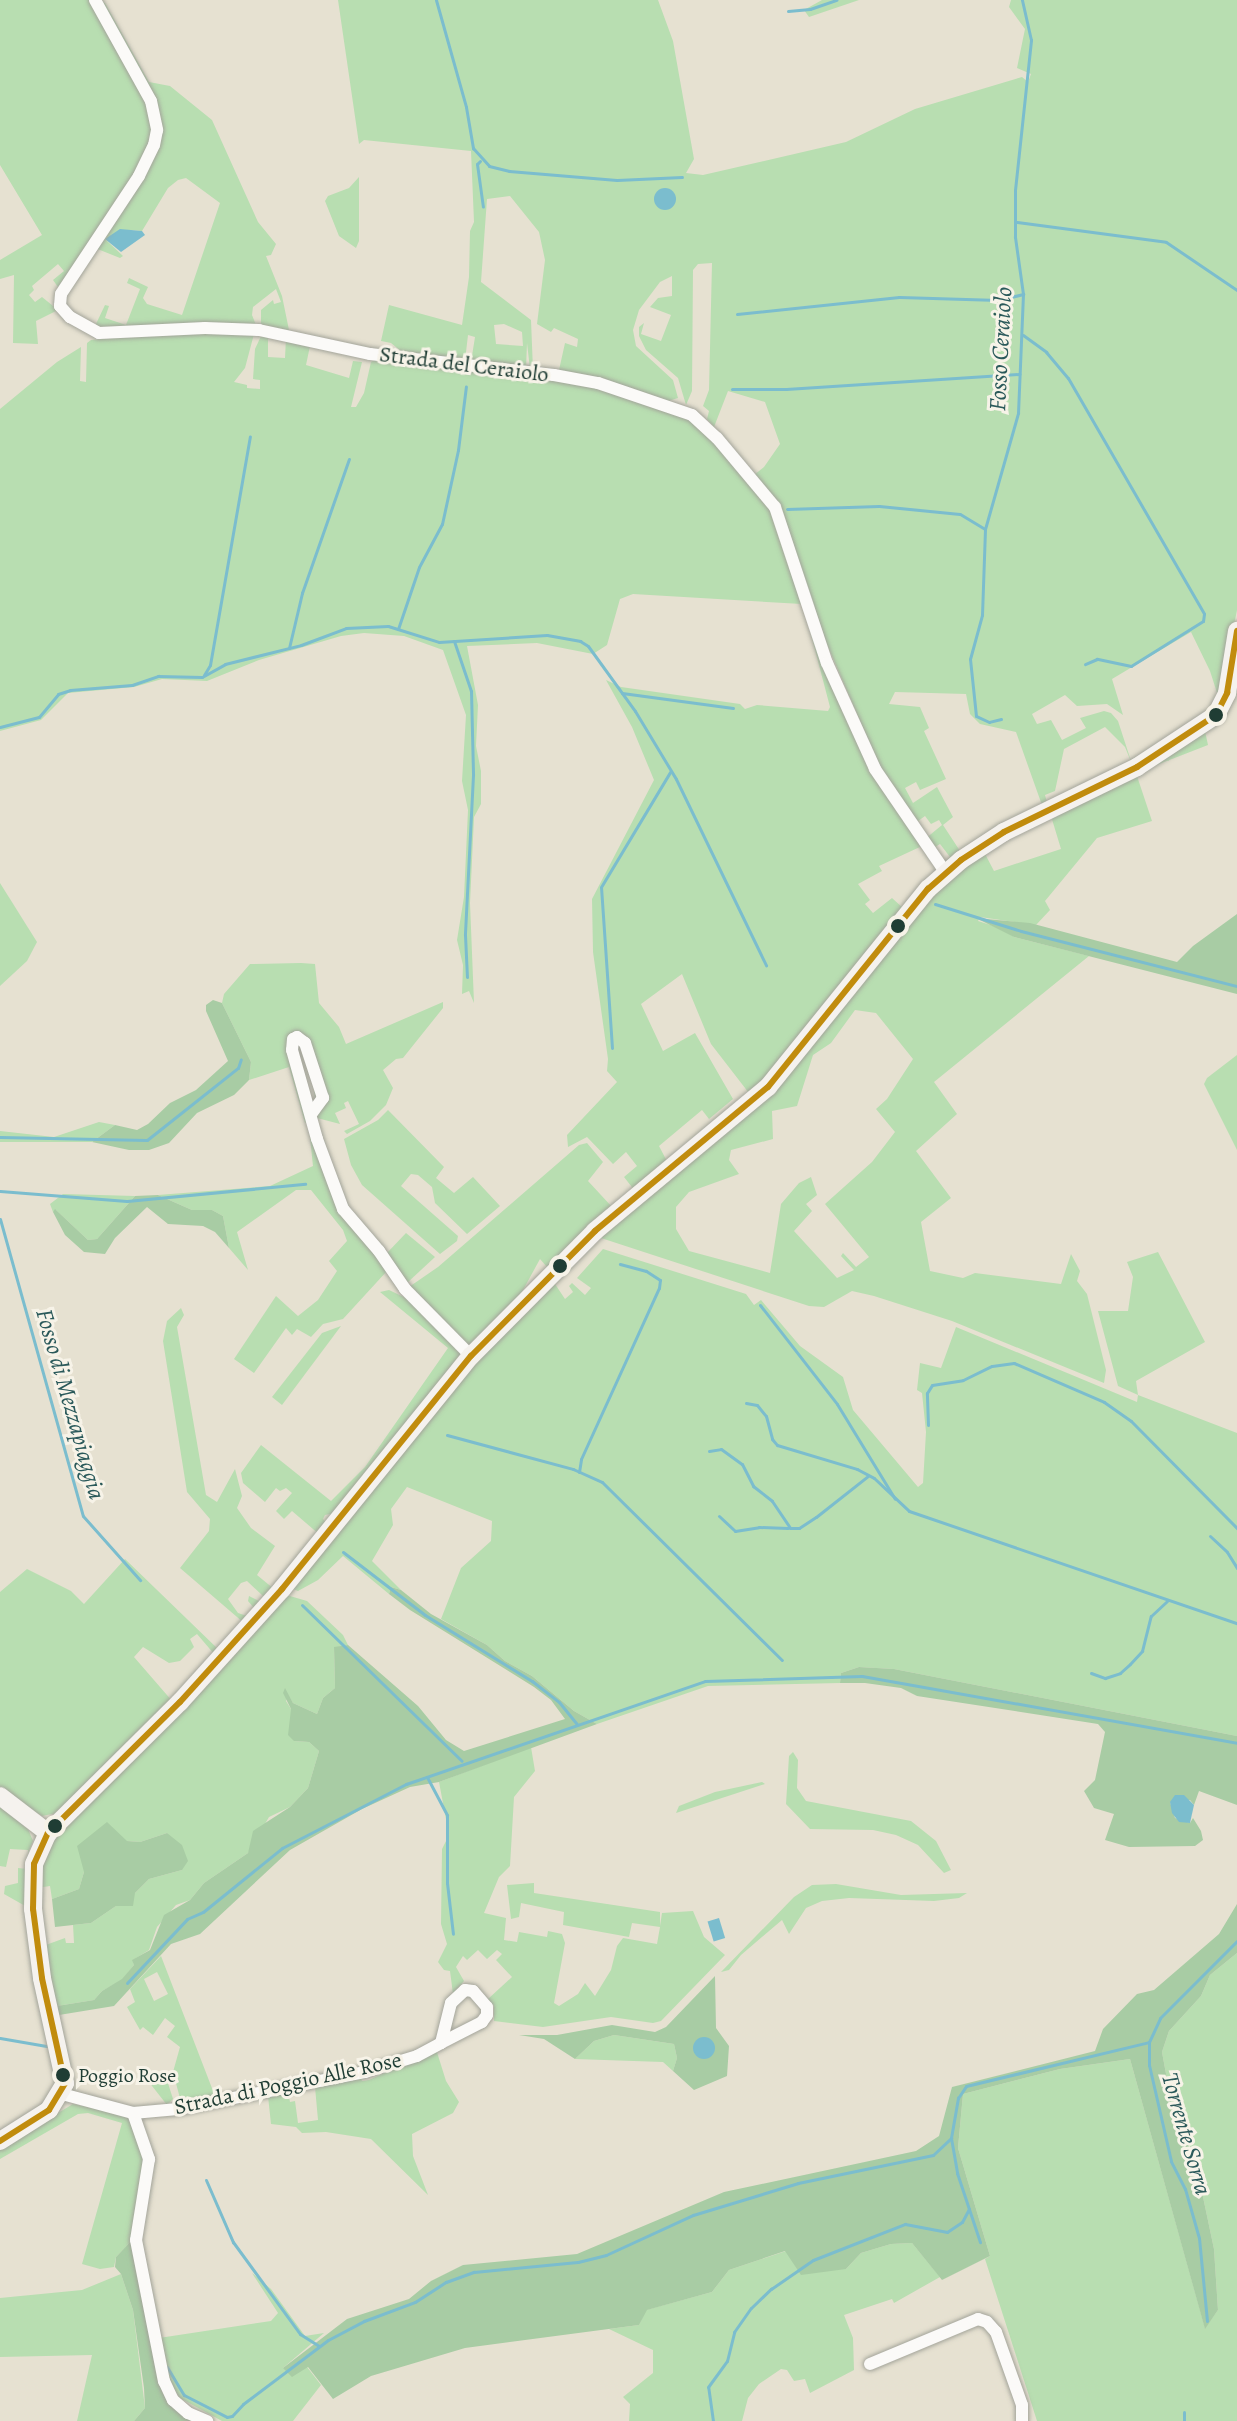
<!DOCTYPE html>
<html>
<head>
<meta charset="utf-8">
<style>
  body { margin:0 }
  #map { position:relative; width:1237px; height:2421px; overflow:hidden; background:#e6e1d1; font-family:Alegreya,serif }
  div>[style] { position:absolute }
  .green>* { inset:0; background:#b8deb1 }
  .forest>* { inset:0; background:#a8cca4 }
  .water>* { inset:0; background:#7bbdce; transform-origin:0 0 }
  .round { border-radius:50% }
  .stream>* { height:3px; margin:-1.5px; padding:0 1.5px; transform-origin:1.5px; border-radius:1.5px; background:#7bbdce }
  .roads { filter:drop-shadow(0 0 2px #a3a49a) drop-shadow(0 0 2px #a3a49a) }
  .street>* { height:12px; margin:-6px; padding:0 6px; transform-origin:6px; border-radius:6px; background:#fbfaf8 }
  .secondary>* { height:18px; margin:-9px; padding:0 9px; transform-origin:9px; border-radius:9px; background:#f5f2ee }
  .bus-1>* { height:6px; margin:-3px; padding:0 3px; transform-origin:3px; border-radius:3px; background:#c18c0d }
  .dots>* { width:22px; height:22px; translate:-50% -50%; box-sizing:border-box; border:4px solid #f7f3e8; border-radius:50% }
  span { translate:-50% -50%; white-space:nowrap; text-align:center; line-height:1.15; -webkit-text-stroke:6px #f7f3e8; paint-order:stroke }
  .bus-label { font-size:20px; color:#1f3d34 }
  .left { translate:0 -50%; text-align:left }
  .street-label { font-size:22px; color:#1f3d34 }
  .water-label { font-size:24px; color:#2a595a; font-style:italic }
</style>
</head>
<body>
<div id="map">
  <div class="green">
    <div style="clip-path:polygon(0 0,90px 0,153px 117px,151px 144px,137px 173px,58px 287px,53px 280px,64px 271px,58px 264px,32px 286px,34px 290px,29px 295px,35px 302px,42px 297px,58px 310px,36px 321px,38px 344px,13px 343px,14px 275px,0 279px,0 260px,42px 235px,0 165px)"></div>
    <div style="clip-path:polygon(99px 0,105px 3px,149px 82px,170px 86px,212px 120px,258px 222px,276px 244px,271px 255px,266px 256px,282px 296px,289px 330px,265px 328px,261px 324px,261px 310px,273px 300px,274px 304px,281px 302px,276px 289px,253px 307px,252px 315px,256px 325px,117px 331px,95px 326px,105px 305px,109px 306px,105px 318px,126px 325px,140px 289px,127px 283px,129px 278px,148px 287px,143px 298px,147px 304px,182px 315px,220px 203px,186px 178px,178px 180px,168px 188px,142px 231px,131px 230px,105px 239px,123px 256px,120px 258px,95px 248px,159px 124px)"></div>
    <div style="clip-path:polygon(evenodd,338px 0,658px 0,673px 41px,694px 159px,686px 173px,703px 175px,846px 142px,915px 109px,1022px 77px,1028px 82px,1031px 74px,1017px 68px,1025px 29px,1009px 7px,1011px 0,1237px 0,1237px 610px,1219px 699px,1210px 671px,1191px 632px,1112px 679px,1123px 715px,1107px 704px,1077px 706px,1065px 695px,1032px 714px,1037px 724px,1051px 720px,1062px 740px,1086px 728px,1080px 718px,1104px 711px,1111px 713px,1118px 721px,1132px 764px,1125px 747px,1105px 727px,1064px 749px,1055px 791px,1045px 795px,1048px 806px,1043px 808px,1016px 732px,980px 724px,970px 714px,966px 694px,895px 692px,889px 704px,920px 707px,929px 728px,924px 731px,946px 779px,920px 790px,916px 782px,905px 788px,913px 803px,937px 787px,953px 817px,943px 825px,962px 854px,943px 863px,950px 857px,940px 844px,932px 849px,925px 839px,942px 825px,939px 820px,931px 824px,925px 816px,914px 824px,889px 788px,754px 475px,764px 467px,780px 444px,765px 402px,728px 391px,714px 427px,707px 419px,709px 411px,703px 406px,709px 390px,712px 263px,698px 264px,693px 270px,692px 391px,686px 405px,678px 378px,646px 350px,639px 336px,639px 327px,644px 323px,641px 334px,661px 341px,671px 315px,650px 307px,658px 298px,672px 296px,672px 276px,660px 282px,639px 310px,633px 330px,636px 346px,673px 380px,678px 398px,668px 401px,559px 370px,565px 343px,577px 347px,578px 339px,554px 328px,551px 332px,537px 324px,545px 260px,539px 232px,510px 196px,487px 199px,481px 282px,531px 320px,533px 370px,530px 369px,527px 343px,526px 369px,471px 362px,475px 337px,468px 335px,465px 361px,402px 352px,391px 343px,381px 341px,389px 305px,462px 325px,469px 277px,470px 231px,474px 222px,471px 151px,364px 140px,359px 144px,338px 0,504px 324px,522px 332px,523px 346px,496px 344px,494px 325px,504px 324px)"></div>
    <div style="clip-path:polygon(822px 0,859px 0,809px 17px,804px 10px)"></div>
    <div style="clip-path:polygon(359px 177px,359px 241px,356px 248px,339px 236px,325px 201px,328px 196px,349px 188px)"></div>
    <div style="clip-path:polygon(174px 332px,254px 334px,245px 368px,234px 382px,247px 385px,247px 388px,260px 389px,260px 380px,253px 379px,255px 349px,262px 334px,268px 336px,268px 357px,285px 358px,286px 338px,310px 346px,306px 365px,349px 378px,353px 361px,362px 362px,351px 407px,356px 407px,364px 393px,371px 362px,376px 359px,596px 386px,681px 414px,698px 425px,768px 506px,774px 518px,802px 604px,633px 594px,620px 599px,607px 645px,593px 654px,537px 643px,467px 646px,478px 705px,476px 746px,481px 771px,481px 804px,474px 817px,470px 903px,474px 1003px,469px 991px,462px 994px,463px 965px,457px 940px,464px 897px,468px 810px,462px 781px,466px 715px,443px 650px,404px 636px,364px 633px,341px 636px,259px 660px,207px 681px,162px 679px,134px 687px,68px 693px,41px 720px,0 731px,0 409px,57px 362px,81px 347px,80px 381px,86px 382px,87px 343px,91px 340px)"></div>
    <div style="clip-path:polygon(809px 627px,871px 770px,922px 846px,879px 866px,882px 871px,858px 884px,870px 900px,865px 904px,873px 913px,892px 898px,903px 908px,752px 1097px,711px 1044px,682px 974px,641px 1004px,663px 1051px,695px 1033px,733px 1099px,709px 1119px,702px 1110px,659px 1146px,670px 1167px,635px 1191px,624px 1177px,637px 1166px,626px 1152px,613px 1164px,587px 1137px,568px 1147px,567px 1135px,617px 1082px,607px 1071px,608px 1059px,593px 952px,592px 899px,654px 780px,632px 727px,606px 680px,621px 687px,740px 704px,745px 709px,757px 705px,828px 711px,830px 707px)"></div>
    <div style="clip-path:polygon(evenodd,1205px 731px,1208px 745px,1136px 773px,1152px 821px,1097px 838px,1045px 901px,1050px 910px,1036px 925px,980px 917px,978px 921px,1006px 930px,1014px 937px,1089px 956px,934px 1082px,957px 1114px,916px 1151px,951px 1198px,921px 1222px,930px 1271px,963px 1278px,975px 1273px,1061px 1284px,1071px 1254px,1080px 1271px,1077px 1281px,1087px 1294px,1106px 1370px,1104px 1383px,952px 1321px,874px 1296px,852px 1291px,824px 1307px,809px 1306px,601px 1238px,608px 1232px,606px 1229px,720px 1138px,926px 897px,984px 852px,994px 871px,1061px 849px,1051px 816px,1205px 731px,855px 1010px,876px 1013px,913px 1059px,887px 1099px,876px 1109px,895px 1132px,872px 1162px,825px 1204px,869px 1257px,856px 1267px,843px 1253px,841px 1256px,854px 1270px,837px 1278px,794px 1231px,812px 1211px,806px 1204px,817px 1195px,811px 1177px,799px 1183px,781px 1204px,770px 1273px,689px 1251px,676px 1229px,676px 1207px,689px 1192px,739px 1174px,729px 1160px,731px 1150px,773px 1139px,772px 1111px,797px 1106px,813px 1055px,831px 1043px,855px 1010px)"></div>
    <div style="clip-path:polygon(0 883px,37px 942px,27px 961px,0 986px)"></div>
    <div style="clip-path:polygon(301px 963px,315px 964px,319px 1003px,339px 1027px,346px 1044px,443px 1002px,443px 1008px,403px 1058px,396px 1059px,383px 1070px,393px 1088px,386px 1105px,370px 1121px,347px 1134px,344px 1131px,359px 1124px,348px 1101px,344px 1103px,346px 1108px,335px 1113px,340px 1124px,317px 1118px,309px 1042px,291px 1037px,311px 1118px,305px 1123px,289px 1067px,249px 1080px,251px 1062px,222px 1003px,224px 994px,250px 964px)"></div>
    <div style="clip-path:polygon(1237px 1055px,1237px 1150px,1204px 1084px,1207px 1078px)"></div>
    <div style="clip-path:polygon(388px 1110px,444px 1167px,436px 1178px,454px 1193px,473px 1177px,500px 1206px,467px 1234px,435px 1203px,432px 1187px,418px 1175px,411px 1174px,401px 1186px,458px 1236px,457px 1241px,440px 1254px,362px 1185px,351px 1165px,344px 1139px,378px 1120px)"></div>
    <div style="clip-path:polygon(99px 1122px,115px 1125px,92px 1142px,0 1142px,0 1131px,54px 1137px)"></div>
    <div style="clip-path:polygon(309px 1128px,341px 1210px,387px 1271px,343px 1319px,323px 1324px,311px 1337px,297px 1329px,292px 1335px,286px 1328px,254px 1373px,234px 1359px,276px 1296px,298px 1316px,318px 1300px,337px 1271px,329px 1261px,347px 1241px,343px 1230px,311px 1190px,296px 1190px,237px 1232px,248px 1270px,229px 1248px,223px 1216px,212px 1210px,192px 1210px,158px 1195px,270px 1186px,313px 1166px)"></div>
    <div style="clip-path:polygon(587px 1143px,603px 1162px,588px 1181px,613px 1208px,530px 1284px,547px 1267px,540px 1259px,517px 1301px,469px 1347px,409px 1287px,438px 1267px,579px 1145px)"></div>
    <div style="clip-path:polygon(63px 1194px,135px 1196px,97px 1239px,88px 1240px,56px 1210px,53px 1212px,50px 1204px)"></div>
    <div style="clip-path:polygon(406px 1233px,435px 1257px,407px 1283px,386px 1254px)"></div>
    <div style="clip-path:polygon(603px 1249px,746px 1294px,754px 1305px,761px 1300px,800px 1346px,843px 1377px,853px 1410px,918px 1487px,923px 1483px,926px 1432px,922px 1393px,917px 1390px,920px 1363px,941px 1368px,956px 1327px,1137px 1402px,1138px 1395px,1118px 1386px,1098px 1311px,1128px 1311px,1133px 1277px,1127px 1262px,1158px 1252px,1205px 1342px,1136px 1381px,1138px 1395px,1237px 1433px,1237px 1736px,894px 1669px,859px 1667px,841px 1673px,840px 1683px,708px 1686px,597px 1724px,574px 1711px,532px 1676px,505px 1661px,487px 1645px,441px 1619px,461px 1568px,491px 1541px,492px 1521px,407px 1487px,391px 1509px,393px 1525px,372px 1561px,401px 1590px,391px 1587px,389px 1594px,343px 1556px,318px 1580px,298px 1591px,288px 1587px,329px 1546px,447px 1389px,553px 1281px,565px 1299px,573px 1292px,569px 1286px,572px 1283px,585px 1295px,591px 1288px,577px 1278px)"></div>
    <div style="clip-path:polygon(389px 1290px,410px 1300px,462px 1352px,332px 1517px,330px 1514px,325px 1515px,323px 1519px,328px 1524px,320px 1535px,292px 1511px,284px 1519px,276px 1511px,292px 1493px,286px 1488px,280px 1491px,276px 1488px,265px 1502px,243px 1483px,241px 1473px,261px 1445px,331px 1501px,365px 1467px,448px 1348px,380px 1292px)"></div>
    <div style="clip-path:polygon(181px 1308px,184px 1315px,177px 1327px,206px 1495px,217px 1502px,235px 1469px,242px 1496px,237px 1508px,251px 1528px,275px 1546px,257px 1575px,274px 1589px,269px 1596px,263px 1596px,247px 1581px,241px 1583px,228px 1599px,238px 1613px,247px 1616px,254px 1608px,248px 1601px,249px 1596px,259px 1601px,260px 1606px,244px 1623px,180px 1568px,209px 1531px,210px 1519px,187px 1492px,163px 1341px,167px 1321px)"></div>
    <div style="clip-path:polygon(341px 1326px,282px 1405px,272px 1397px,322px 1333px)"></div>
    <div style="clip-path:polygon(125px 1559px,219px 1650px,215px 1655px,197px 1634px,190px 1639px,194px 1647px,180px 1661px,169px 1663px,143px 1647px,134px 1657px,173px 1702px,62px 1812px,42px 1816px,0 1789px,0 1592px,27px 1569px,71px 1591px,84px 1604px)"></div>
    <div style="clip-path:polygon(283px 1594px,307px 1601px,343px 1635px,348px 1645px,334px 1648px,335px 1688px,323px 1698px,317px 1714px,293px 1703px,288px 1695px,286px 1701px,291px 1709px,294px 1741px,309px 1742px,319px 1751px,308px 1788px,290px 1807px,269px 1817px,248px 1853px,204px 1883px,190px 1900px,176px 1905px,157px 1927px,149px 1950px,133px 1960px,134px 1965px,122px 1980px,102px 1991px,94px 2000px,57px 2006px,43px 1946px,65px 1938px,66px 1943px,74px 1943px,73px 1925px,91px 1923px,135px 1893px,149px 1879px,182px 1870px,167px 1833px,140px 1842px,126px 1841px,84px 1872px,79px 1889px,52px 1899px,50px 1886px,37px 1888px,37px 1878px,56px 1835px)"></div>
    <div style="clip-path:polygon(531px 1747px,535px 1771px,514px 1797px,510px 1866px,499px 1877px,484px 1913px,506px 1918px,504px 1940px,517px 1942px,519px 1932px,547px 1937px,548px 1931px,562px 1934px,565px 1943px,554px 2003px,559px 2006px,578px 1994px,585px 1983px,595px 1996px,611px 1970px,617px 1946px,623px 1938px,657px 1944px,660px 1927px,632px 1923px,629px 1937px,563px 1925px,564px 1912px,521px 1903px,519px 1917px,511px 1919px,507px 1885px,534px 1883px,534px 1893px,660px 1912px,660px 1926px,662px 1913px,693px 1911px,704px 1937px,725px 1955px,661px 2021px,653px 2023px,611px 2017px,543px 2027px,494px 2021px,494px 2006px,488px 1999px,512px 1977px,496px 1960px,502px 1954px,497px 1950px,487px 1959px,478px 1950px,467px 1960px,463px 1956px,456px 1967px,464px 1981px,453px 1994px,450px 1971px,444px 1970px,438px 1962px,447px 1944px,441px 1924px,442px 1849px,449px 1835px,439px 1782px)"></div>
    <div style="clip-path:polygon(793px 1752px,798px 1760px,797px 1788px,806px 1801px,911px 1821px,936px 1841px,951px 1870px,944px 1873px,918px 1845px,896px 1835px,873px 1830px,810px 1829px,786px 1804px,789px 1756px)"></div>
    <div style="clip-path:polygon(762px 1782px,765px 1784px,676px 1813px,679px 1806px,715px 1792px)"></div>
    <div style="clip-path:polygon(0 1807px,28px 1829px,33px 1841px,28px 1853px,28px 1850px,10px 1849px,6px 1867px,0 1866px)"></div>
    <div style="clip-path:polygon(18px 1868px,27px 1869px,27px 1907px,4px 1894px,5px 1886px,18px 1883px)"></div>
    <div style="clip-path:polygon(836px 1884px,901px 1895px,967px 1893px,959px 1898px,934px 1901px,849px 1898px,822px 1901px,806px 1908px,789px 1934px,782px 1920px,741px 1955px,729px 1970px,721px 1972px,794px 1897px,812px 1885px)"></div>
    <div style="clip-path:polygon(1237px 1953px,1237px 2421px,1037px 2421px,985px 2259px,990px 2256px,958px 2148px,963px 2094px,1060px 2069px,1130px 2059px,1205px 2328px,1218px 2310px,1214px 2249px,1195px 2159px,1173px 2112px,1162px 2052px,1169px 2031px,1201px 1996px,1210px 1975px)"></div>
    <div style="clip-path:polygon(evenodd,161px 1956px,215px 2096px,181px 2102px,173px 2072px,180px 2047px,167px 2037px,175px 2026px,165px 2018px,153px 2035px,143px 2027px,140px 2030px,127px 2007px,135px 2002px,130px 1989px,161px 1956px,157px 1972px,168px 1994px,154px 2001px,144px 1979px,157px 1972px)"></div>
    <div style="clip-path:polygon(614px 2035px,674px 2044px,677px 2058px,673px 2071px,663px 2062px,575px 2059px,594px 2041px)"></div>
    <div style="clip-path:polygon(436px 2049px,446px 2081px,459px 2102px,453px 2113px,412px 2134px,413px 2156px,428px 2195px,371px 2139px,326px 2132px,302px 2133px,296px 2127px,271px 2124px,268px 2096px,288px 2092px,290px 2102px,295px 2101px,298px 2123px,318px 2120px,315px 2087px,361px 2078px,362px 2081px,369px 2080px)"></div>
    <div style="clip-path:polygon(157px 2071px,166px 2077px,173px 2099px,167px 2105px,145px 2077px)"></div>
    <div style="clip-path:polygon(73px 2104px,127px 2115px,146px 2154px,132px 2240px,116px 2257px,114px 2267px,100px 2269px,82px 2264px,122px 2123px,88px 2113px,78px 2114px,0 2159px,0 2148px)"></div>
    <div style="clip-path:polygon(912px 2243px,940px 2277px,894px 2303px,892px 2299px,844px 2315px,853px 2338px,854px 2370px,810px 2393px,805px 2379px,794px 2381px,787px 2370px,781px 2369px,759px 2384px,748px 2398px,742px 2421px,629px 2421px,630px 2404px,623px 2397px,653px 2373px,653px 2350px,609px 2329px,639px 2325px,646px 2310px,712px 2292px,729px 2270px,786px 2251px,846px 2269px,861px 2253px,891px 2244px)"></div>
    <div style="clip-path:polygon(252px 2273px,271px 2289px,305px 2336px,324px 2333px,283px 2368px,307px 2367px,321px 2385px,293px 2421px,222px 2421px,180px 2398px,168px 2380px,159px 2338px,271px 2321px,278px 2313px)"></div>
    <div style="clip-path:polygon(121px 2274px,133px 2310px,145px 2408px,134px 2421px,77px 2421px,92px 2355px,0 2357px,0 2298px,82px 2290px)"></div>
  </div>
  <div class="forest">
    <div style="clip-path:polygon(1237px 914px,1237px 994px,1014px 937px,976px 918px,1030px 923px,1177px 962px,1193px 946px)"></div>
    <div style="clip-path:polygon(213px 1000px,222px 1003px,251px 1062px,249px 1080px,234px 1095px,197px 1113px,169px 1143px,149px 1150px,129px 1150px,92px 1142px,115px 1125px,137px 1130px,148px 1124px,170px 1103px,196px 1090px,228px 1061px,206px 1011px,206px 1005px)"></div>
    <div style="clip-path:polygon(158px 1195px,192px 1210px,212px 1210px,223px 1216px,229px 1248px,215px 1232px,203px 1226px,168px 1224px,147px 1207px,115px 1238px,105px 1254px,84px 1252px,65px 1235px,53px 1212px,55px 1209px,88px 1240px,97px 1239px,135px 1196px)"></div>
    <div style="clip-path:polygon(391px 1587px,401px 1590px,431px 1614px,487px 1645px,505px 1661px,532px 1676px,574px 1711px,597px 1724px,439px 1782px,410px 1787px,362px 1809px,290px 1850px,200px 1934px,171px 1944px,114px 2006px,59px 2015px,57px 2006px,94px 2000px,102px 1991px,122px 1979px,134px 1965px,132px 1960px,150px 1950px,164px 1915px,190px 1900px,204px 1883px,248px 1853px,253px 1831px,290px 1807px,308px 1788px,319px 1751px,309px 1742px,294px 1741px,288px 1735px,291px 1709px,283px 1693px,285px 1688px,293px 1703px,317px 1714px,323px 1698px,335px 1688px,334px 1647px,348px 1645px,418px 1706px,446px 1740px,464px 1751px,565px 1719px,551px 1700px,534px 1687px,410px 1610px,389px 1594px)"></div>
    <div style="clip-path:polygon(859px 1667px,894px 1669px,1237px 1736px,1237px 1805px,1199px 1791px,1194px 1805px,1190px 1800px,1170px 1802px,1175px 1818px,1190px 1823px,1193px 1818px,1201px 1831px,1203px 1840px,1195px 1846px,1129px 1847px,1105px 1840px,1114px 1814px,1094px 1808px,1084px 1791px,1095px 1780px,1105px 1732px,1098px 1724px,917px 1696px,901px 1688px,865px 1683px,840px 1683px,841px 1673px)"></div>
    <div style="clip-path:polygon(107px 1822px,127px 1841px,140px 1842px,167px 1833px,182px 1845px,188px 1861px,182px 1870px,149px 1879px,135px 1893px,133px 1906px,116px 1906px,91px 1923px,55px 1927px,52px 1899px,79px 1889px,84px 1872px,77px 1846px)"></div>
    <div style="clip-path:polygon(1237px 1904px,1237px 1953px,1210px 1975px,1201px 1996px,1169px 2031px,1162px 2052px,1173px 2112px,1195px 2159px,1214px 2249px,1218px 2310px,1205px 2329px,1130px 2059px,1060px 2069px,963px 2094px,958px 2148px,990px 2256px,942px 2280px,912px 2243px,891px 2244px,861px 2253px,846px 2269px,801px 2275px,785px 2251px,729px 2270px,712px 2292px,647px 2310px,639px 2325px,465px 2348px,371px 2376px,333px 2399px,308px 2367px,292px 2377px,283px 2368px,347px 2319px,409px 2299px,431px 2281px,463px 2265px,577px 2254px,724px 2192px,916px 2151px,939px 2136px,952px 2087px,1095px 2051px,1103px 2029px,1137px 1994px,1154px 1990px,1219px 1934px)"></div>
    <div style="clip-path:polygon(715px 1976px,716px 2028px,729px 2046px,727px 2076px,694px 2090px,673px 2071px,677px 2058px,674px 2044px,614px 2035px,594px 2041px,575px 2059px,544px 2039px,519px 2035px,557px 2035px,612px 2025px,655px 2032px,666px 2027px)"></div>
    <div style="clip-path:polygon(132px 2240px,160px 2382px,200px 2421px,134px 2421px,145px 2408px,144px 2388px,133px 2310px,121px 2274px,115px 2267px,116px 2257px)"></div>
  </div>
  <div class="water">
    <div class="round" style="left:654px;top:188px;width:22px;height:22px"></div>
    <div style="clip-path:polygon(120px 229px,142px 231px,145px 235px,121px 252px,105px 239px)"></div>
    <div style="clip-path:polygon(1175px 1795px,1184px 1795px,1194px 1805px,1190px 1823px,1179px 1822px,1172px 1813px,1170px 1802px)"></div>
    <div style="left:719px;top:1918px;width:21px;height:12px;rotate:73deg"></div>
    <div class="round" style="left:693px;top:2037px;width:22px;height:22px"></div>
  </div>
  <div class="stream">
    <div style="left:436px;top:0;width:111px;rotate:74.3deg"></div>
    <div style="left:466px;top:107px;width:42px;rotate:80.3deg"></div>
    <div style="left:473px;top:148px;width:24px;rotate:48deg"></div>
    <div style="left:489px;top:166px;width:21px;rotate:14deg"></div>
    <div style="left:509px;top:171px;width:108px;rotate:4.8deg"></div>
    <div style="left:617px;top:180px;width:65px;rotate:-2.6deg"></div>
    <div style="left:788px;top:11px;width:22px;rotate:-5deg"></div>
    <div style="left:810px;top:9px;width:28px;rotate:-19deg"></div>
    <div style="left:480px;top:161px;width:4px;rotate:135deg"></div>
    <div style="left:477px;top:164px;width:43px;rotate:82.1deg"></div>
    <div style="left:1017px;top:222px;width:150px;rotate:7.6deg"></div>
    <div style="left:1166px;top:242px;width:86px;rotate:34.1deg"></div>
    <div style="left:737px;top:314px;width:163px;rotate:-6deg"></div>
    <div style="left:899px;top:297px;width:100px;rotate:1.7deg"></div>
    <div style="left:999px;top:300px;width:25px;rotate:-14deg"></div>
    <div style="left:1023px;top:335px;width:29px;rotate:36deg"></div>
    <div style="left:1046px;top:352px;width:34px;rotate:50deg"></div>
    <div style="left:1068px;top:378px;width:272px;rotate:60deg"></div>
    <div style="left:1204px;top:614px;width:7px;rotate:98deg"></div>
    <div style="left:1203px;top:621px;width:85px;rotate:148deg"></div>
    <div style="left:1131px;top:666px;width:35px;rotate:-168deg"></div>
    <div style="left:1097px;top:659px;width:13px;rotate:157deg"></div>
    <div style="left:732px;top:389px;width:54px"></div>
    <div style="left:786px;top:389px;width:234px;rotate:-3.7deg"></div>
    <div style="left:787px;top:509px;width:92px;rotate:-1.9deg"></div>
    <div style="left:879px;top:506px;width:81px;rotate:5.6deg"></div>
    <div style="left:960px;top:514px;width:29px;rotate:31deg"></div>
    <div style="left:398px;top:629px;width:65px;rotate:-71.3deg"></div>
    <div style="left:419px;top:567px;width:49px;rotate:-61.9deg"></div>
    <div style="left:442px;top:524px;width:76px;rotate:-77.8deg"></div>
    <div style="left:458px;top:450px;width:64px;rotate:-82.9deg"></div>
    <div style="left:454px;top:641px;width:53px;rotate:71.2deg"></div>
    <div style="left:471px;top:691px;width:84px;rotate:88.6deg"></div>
    <div style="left:473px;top:775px;width:160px;rotate:92.9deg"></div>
    <div style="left:465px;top:935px;width:42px;rotate:87.3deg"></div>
    <div style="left:289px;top:648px;width:57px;rotate:-76.7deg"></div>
    <div style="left:302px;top:593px;width:142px;rotate:-70.7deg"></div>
    <div style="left:204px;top:675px;width:12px;rotate:-59deg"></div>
    <div style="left:210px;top:665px;width:232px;rotate:-80.1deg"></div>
    <div style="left:622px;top:693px;width:112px;rotate:7.7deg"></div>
    <div style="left:1001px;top:719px;width:12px;rotate:166deg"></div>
    <div style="left:989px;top:722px;width:14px;rotate:-155deg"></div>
    <div style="left:976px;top:716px;width:57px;rotate:-96deg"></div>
    <div style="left:970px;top:659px;width:46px;rotate:-74.7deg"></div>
    <div style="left:982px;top:615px;width:86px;rotate:-88deg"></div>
    <div style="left:985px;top:529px;width:121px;rotate:-74.1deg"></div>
    <div style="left:1018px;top:413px;width:119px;rotate:-87.6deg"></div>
    <div style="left:1023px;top:294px;width:58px;rotate:-98deg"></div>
    <div style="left:1015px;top:237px;width:47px;rotate:-90deg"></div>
    <div style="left:1015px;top:190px;width:151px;rotate:-83.9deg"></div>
    <div style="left:1031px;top:40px;width:41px;rotate:-102.7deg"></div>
    <div style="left:0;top:727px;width:40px;rotate:-14.4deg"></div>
    <div style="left:39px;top:717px;width:30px;rotate:-50deg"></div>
    <div style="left:58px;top:694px;width:13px;rotate:-18deg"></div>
    <div style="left:70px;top:690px;width:62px;rotate:-4.6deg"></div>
    <div style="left:132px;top:685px;width:28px;rotate:-19deg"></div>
    <div style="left:158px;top:676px;width:44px;rotate:1.3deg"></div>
    <div style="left:202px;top:677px;width:26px;rotate:-29deg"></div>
    <div style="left:225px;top:664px;width:78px;rotate:-14deg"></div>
    <div style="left:301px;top:645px;width:48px;rotate:-20.7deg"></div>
    <div style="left:346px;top:628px;width:42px;rotate:-2.7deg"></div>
    <div style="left:388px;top:626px;width:53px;rotate:17.4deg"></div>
    <div style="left:439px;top:642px;width:108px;rotate:-3.7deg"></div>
    <div style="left:547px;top:635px;width:34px;rotate:10deg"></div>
    <div style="left:580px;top:641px;width:9px;rotate:32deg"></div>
    <div style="left:588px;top:646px;width:80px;rotate:54.1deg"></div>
    <div style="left:635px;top:711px;width:79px;rotate:58.9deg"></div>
    <div style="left:676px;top:779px;width:207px;rotate:64.2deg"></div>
    <div style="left:935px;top:904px;width:90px;rotate:17.4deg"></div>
    <div style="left:1021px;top:931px;width:223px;rotate:14.3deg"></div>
    <div style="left:612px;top:1048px;width:161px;rotate:-93.9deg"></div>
    <div style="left:601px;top:887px;width:134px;rotate:-59deg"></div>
    <div style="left:0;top:1137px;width:147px;rotate:1.2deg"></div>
    <div style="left:147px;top:1140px;width:116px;rotate:-38.4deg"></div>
    <div style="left:238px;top:1068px;width:9px;rotate:-72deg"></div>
    <div style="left:0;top:1191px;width:127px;rotate:4.5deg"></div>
    <div style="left:127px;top:1201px;width:179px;rotate:-5.5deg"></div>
    <div style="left:0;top:1219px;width:308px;rotate:74.4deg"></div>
    <div style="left:83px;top:1516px;width:86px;rotate:48.3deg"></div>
    <div style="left:760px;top:1305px;width:125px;rotate:52.1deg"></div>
    <div style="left:837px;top:1404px;width:111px;rotate:58.6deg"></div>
    <div style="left:746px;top:1403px;width:11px;rotate:10deg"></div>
    <div style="left:757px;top:1405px;width:14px;rotate:51deg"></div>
    <div style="left:766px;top:1416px;width:24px;rotate:75deg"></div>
    <div style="left:772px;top:1439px;width:8px;rotate:50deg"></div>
    <div style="left:777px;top:1445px;width:84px;rotate:16.7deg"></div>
    <div style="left:857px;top:1469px;width:19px;rotate:28deg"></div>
    <div style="left:874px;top:1478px;width:48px;rotate:43.3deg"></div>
    <div style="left:909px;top:1511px;width:347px;rotate:18.9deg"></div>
    <div style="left:928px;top:1425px;width:32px;rotate:-92deg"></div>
    <div style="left:927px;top:1393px;width:9px;rotate:-58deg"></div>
    <div style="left:932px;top:1385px;width:31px;rotate:-9deg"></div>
    <div style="left:963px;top:1380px;width:32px;rotate:-26deg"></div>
    <div style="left:992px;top:1366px;width:22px;rotate:-8deg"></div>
    <div style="left:1014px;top:1363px;width:98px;rotate:23.4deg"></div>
    <div style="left:1104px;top:1402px;width:33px;rotate:35deg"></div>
    <div style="left:1131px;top:1421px;width:151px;rotate:45.3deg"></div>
    <div style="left:447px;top:1435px;width:131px;rotate:15.1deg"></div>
    <div style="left:573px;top:1469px;width:32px;rotate:24deg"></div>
    <div style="left:602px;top:1482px;width:253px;rotate:44.7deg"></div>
    <div style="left:709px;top:1451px;width:12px;rotate:-9deg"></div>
    <div style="left:721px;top:1449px;width:26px;rotate:36deg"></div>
    <div style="left:742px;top:1464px;width:25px;rotate:63deg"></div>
    <div style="left:753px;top:1486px;width:24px;rotate:38deg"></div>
    <div style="left:772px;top:1501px;width:32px;rotate:56deg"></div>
    <div style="left:790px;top:1528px;width:9px"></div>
    <div style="left:799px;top:1528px;width:20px;rotate:-33deg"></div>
    <div style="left:816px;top:1517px;width:66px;rotate:-38.3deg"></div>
    <div style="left:579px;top:1472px;width:13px;rotate:-81deg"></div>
    <div style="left:581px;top:1459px;width:188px;rotate:-65.5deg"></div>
    <div style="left:659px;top:1288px;width:8px;rotate:-83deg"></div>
    <div style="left:660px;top:1280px;width:17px;rotate:-147deg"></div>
    <div style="left:646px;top:1271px;width:27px;rotate:-165deg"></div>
    <div style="left:719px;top:1516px;width:22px;rotate:43deg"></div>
    <div style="left:735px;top:1531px;width:24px;rotate:-9deg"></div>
    <div style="left:759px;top:1527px;width:29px;rotate:2deg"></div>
    <div style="left:1210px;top:1536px;width:23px;rotate:43deg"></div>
    <div style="left:1227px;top:1552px;width:19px;rotate:58deg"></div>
    <div style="left:343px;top:1552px;width:103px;rotate:37.5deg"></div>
    <div style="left:425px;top:1615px;width:126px;rotate:31.7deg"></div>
    <div style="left:532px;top:1681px;width:34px;rotate:38deg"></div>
    <div style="left:559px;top:1702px;width:28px;rotate:51deg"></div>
    <div style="left:302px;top:1605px;width:223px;rotate:44.3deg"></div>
    <div style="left:1091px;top:1673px;width:15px;rotate:20deg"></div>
    <div style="left:1105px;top:1678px;width:16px;rotate:-18deg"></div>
    <div style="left:1120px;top:1673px;width:13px;rotate:-42deg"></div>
    <div style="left:1130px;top:1664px;width:18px;rotate:-47deg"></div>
    <div style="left:1142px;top:1651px;width:36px;rotate:-76deg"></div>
    <div style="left:1151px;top:1616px;width:22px;rotate:-43deg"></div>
    <div style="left:427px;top:1777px;width:43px;rotate:62.2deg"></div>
    <div style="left:447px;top:1815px;width:68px;rotate:90deg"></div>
    <div style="left:447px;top:1883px;width:51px;rotate:83.3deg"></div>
    <div style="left:127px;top:1983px;width:88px;rotate:-46.8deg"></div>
    <div style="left:187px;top:1919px;width:17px;rotate:-24deg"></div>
    <div style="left:203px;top:1912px;width:102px;rotate:-39deg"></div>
    <div style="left:282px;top:1848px;width:140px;rotate:-27.3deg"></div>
    <div style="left:406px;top:1784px;width:316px;rotate:-19deg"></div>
    <div style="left:705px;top:1681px;width:157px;rotate:-1.8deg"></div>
    <div style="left:862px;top:1676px;width:381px;rotate:10.1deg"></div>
    <div style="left:0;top:2038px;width:47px;rotate:9.9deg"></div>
    <div style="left:951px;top:2138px;width:36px;rotate:80deg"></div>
    <div style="left:957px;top:2173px;width:73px;rotate:71.6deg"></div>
    <div style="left:206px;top:2180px;width:68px;rotate:66.5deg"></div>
    <div style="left:233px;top:2242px;width:114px;rotate:53.9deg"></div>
    <div style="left:300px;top:2334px;width:22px;rotate:32deg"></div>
    <div style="left:1207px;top:2321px;width:83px;rotate:-95.5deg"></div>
    <div style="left:1199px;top:2238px;width:51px;rotate:-105.9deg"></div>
    <div style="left:1185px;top:2189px;width:31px;rotate:-117deg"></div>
    <div style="left:1171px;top:2161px;width:98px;rotate:-102.9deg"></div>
    <div style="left:1149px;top:2065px;width:23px;rotate:-90deg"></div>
    <div style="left:1149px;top:2042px;width:26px;rotate:-65deg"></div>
    <div style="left:1160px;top:2018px;width:109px;rotate:-45deg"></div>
    <div style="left:167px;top:2367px;width:33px;rotate:59deg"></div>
    <div style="left:184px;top:2395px;width:48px;rotate:27.1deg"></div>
    <div style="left:227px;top:2417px;width:5px;rotate:-11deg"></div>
    <div style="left:232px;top:2416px;width:16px;rotate:-47deg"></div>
    <div style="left:243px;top:2404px;width:106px;rotate:-37deg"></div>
    <div style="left:328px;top:2340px;width:41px;rotate:-27.8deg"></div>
    <div style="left:364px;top:2321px;width:54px;rotate:-20.4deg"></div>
    <div style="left:415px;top:2302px;width:37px;rotate:-33deg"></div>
    <div style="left:446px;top:2282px;width:30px;rotate:-20deg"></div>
    <div style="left:474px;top:2272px;width:104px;rotate:-5.5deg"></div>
    <div style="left:578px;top:2262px;width:29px;rotate:-14deg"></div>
    <div style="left:606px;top:2255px;width:96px;rotate:-24.7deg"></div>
    <div style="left:693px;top:2215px;width:110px;rotate:-16.9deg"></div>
    <div style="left:798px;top:2183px;width:138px;rotate:-11.7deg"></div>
    <div style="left:933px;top:2155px;width:25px;rotate:-43deg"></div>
    <div style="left:951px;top:2138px;width:41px;rotate:-80.1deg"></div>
    <div style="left:958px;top:2098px;width:14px;rotate:-56deg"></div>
    <div style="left:966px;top:2086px;width:188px;rotate:-13.5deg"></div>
    <div style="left:713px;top:2421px;width:34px;rotate:-98deg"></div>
    <div style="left:708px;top:2387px;width:32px;rotate:-54deg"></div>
    <div style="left:727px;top:2361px;width:30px;rotate:-76deg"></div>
    <div style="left:734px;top:2332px;width:29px;rotate:-55deg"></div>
    <div style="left:751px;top:2308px;width:28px;rotate:-44deg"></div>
    <div style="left:771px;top:2289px;width:51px;rotate:-34.6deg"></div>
    <div style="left:813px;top:2260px;width:99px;rotate:-21.4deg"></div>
    <div style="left:905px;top:2224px;width:43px;rotate:10.8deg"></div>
    <div style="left:947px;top:2232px;width:18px;rotate:-34deg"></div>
    <div style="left:962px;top:2222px;width:15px;rotate:-62deg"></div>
    <div style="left:1184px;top:2421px;width:9px;rotate:-90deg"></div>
  </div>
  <div class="roads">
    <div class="street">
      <div style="left:95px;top:0;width:115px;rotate:61deg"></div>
      <div style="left:151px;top:101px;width:30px;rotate:78deg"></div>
      <div style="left:157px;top:130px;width:15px;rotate:101deg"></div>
      <div style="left:154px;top:145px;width:34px;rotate:116deg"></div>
      <div style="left:139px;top:176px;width:141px;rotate:123.5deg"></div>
      <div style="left:61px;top:294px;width:12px;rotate:95deg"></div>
      <div style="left:60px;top:306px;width:15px;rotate:48deg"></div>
      <div style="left:70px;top:317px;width:33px;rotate:29deg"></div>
      <div style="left:99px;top:333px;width:106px;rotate:-2.7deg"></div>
      <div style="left:205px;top:328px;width:54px;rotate:2.1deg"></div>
      <div style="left:259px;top:330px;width:114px;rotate:12.2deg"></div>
      <div style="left:370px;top:354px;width:185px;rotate:6.5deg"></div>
      <div style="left:554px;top:375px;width:45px;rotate:10.3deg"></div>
      <div style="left:598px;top:383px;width:99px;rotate:18.8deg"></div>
      <div style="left:692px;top:415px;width:34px;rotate:43deg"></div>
      <div style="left:717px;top:438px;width:90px;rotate:50deg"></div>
      <div style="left:775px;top:507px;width:164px;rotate:71.6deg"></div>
      <div style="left:827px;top:663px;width:116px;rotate:65.6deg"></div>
      <div style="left:875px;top:769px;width:126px;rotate:55.7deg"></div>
      <div style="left:312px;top:1113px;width:19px;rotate:-54deg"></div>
      <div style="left:323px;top:1098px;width:58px;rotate:-108.1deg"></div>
      <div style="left:305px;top:1043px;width:10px;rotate:-143deg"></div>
      <div style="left:297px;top:1037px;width:4px;rotate:153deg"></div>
      <div style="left:293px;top:1039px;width:11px;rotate:95deg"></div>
      <div style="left:292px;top:1050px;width:92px;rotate:74.3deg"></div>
      <div style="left:317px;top:1139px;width:75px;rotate:69.6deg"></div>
      <div style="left:343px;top:1209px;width:55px;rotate:49.4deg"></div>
      <div style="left:379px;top:1251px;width:46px;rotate:55.6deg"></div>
      <div style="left:405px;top:1289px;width:94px;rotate:45.4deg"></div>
      <div style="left:62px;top:2094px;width:73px;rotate:15deg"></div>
      <div style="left:133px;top:2113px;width:49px;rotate:70.8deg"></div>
      <div style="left:149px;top:2159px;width:82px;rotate:99.1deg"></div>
      <div style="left:136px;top:2240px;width:144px;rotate:78.8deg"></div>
      <div style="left:164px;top:2381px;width:21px;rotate:65deg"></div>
      <div style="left:173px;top:2400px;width:20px;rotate:41deg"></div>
      <div style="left:188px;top:2413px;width:21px;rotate:23deg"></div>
      <div style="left:133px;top:2113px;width:45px;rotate:-5.1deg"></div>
      <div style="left:178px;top:2109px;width:191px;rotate:-11.2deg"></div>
      <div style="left:365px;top:2072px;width:54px;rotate:-17.1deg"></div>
      <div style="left:417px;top:2056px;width:27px;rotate:-28deg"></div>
      <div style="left:441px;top:2043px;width:41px;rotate:-76deg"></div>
      <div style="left:451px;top:2003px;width:19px;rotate:-43deg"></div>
      <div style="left:465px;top:1990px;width:8px;rotate:7deg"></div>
      <div style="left:473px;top:1991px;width:21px;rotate:49deg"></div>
      <div style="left:487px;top:2007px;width:8px;rotate:90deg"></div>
      <div style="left:487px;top:2015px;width:9px;rotate:126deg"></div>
      <div style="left:482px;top:2022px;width:46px;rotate:152.9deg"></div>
      <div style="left:870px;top:2364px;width:117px;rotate:-22.6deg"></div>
      <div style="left:978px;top:2319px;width:9px;rotate:18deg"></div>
      <div style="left:987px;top:2322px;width:13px;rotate:48deg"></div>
      <div style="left:996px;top:2332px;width:77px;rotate:70.4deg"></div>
      <div style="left:1022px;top:2405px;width:16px;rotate:90deg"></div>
    </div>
    <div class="secondary">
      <div style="left:0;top:1796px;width:61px;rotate:37.6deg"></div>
      <div style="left:0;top:2141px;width:58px;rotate:-32.3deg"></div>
      <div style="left:49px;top:2110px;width:31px;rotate:-59deg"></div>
      <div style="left:65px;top:2083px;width:107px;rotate:-102.4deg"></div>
      <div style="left:42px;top:1978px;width:70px;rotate:-97.4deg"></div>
      <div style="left:33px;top:1909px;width:45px;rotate:-88.7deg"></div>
      <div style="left:34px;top:1864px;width:34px;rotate:-66deg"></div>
      <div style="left:48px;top:1833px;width:186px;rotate:-44.8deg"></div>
      <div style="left:180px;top:1702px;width:152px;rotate:-47.9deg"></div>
      <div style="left:282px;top:1589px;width:300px;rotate:-51deg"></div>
      <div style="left:471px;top:1356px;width:176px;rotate:-45.2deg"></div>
      <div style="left:595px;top:1231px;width:225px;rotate:-39.8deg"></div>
      <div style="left:768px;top:1087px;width:255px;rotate:-51.1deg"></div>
      <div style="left:928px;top:889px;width:44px;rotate:-41.3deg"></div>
      <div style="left:961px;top:860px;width:51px;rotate:-33.1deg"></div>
      <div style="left:1004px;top:832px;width:148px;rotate:-26deg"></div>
      <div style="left:1137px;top:767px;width:95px;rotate:-33.4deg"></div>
      <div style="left:1216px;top:715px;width:25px;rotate:-63deg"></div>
      <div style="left:1227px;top:693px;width:63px;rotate:-80.8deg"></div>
    </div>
  </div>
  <div class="bus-1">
    <div style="left:0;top:2141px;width:58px;rotate:-32.3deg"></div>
    <div style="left:49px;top:2110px;width:31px;rotate:-59deg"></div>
    <div style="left:65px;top:2083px;width:107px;rotate:-102.4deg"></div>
    <div style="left:42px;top:1978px;width:70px;rotate:-97.4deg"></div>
    <div style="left:33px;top:1909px;width:45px;rotate:-88.7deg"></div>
    <div style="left:34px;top:1864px;width:34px;rotate:-66deg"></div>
    <div style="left:48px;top:1833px;width:186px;rotate:-44.8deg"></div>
    <div style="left:180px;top:1702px;width:152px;rotate:-47.9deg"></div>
    <div style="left:282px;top:1589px;width:300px;rotate:-51deg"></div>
    <div style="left:471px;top:1356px;width:176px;rotate:-45.2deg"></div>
    <div style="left:595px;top:1231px;width:225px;rotate:-39.8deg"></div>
    <div style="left:768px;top:1087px;width:255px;rotate:-51.1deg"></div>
    <div style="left:928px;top:889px;width:44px;rotate:-41.3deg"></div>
    <div style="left:961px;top:860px;width:51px;rotate:-33.1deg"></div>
    <div style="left:1004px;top:832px;width:148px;rotate:-26deg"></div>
    <div style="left:1137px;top:767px;width:95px;rotate:-33.4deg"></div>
    <div style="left:1216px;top:715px;width:25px;rotate:-63deg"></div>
    <div style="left:1227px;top:693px;width:63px;rotate:-80.8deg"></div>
  </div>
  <div class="dots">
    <div style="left:1216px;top:715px;background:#1f3d34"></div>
    <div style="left:898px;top:926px;background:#1f3d34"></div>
    <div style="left:560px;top:1266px;background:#1f3d34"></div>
    <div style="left:55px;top:1826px;background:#1f3d34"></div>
    <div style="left:63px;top:2075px;background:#1f3d34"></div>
  </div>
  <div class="bus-label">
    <span class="left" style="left:78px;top:2075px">Poggio Rose</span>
  </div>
  <div class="street-label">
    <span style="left:464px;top:365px;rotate:7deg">Strada del Ceraiolo</span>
    <span style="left:288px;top:2084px;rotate:-12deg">Strada di Poggio Alle Rose</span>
  </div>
  <div class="water-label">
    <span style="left:1001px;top:349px;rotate:-87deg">Fosso Ceraiolo</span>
    <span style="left:70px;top:1404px;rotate:74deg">Fosso di Mezzapiaggia</span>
    <span style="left:1186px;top:2134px;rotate:74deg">Torrente Sorra</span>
  </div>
</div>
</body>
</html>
